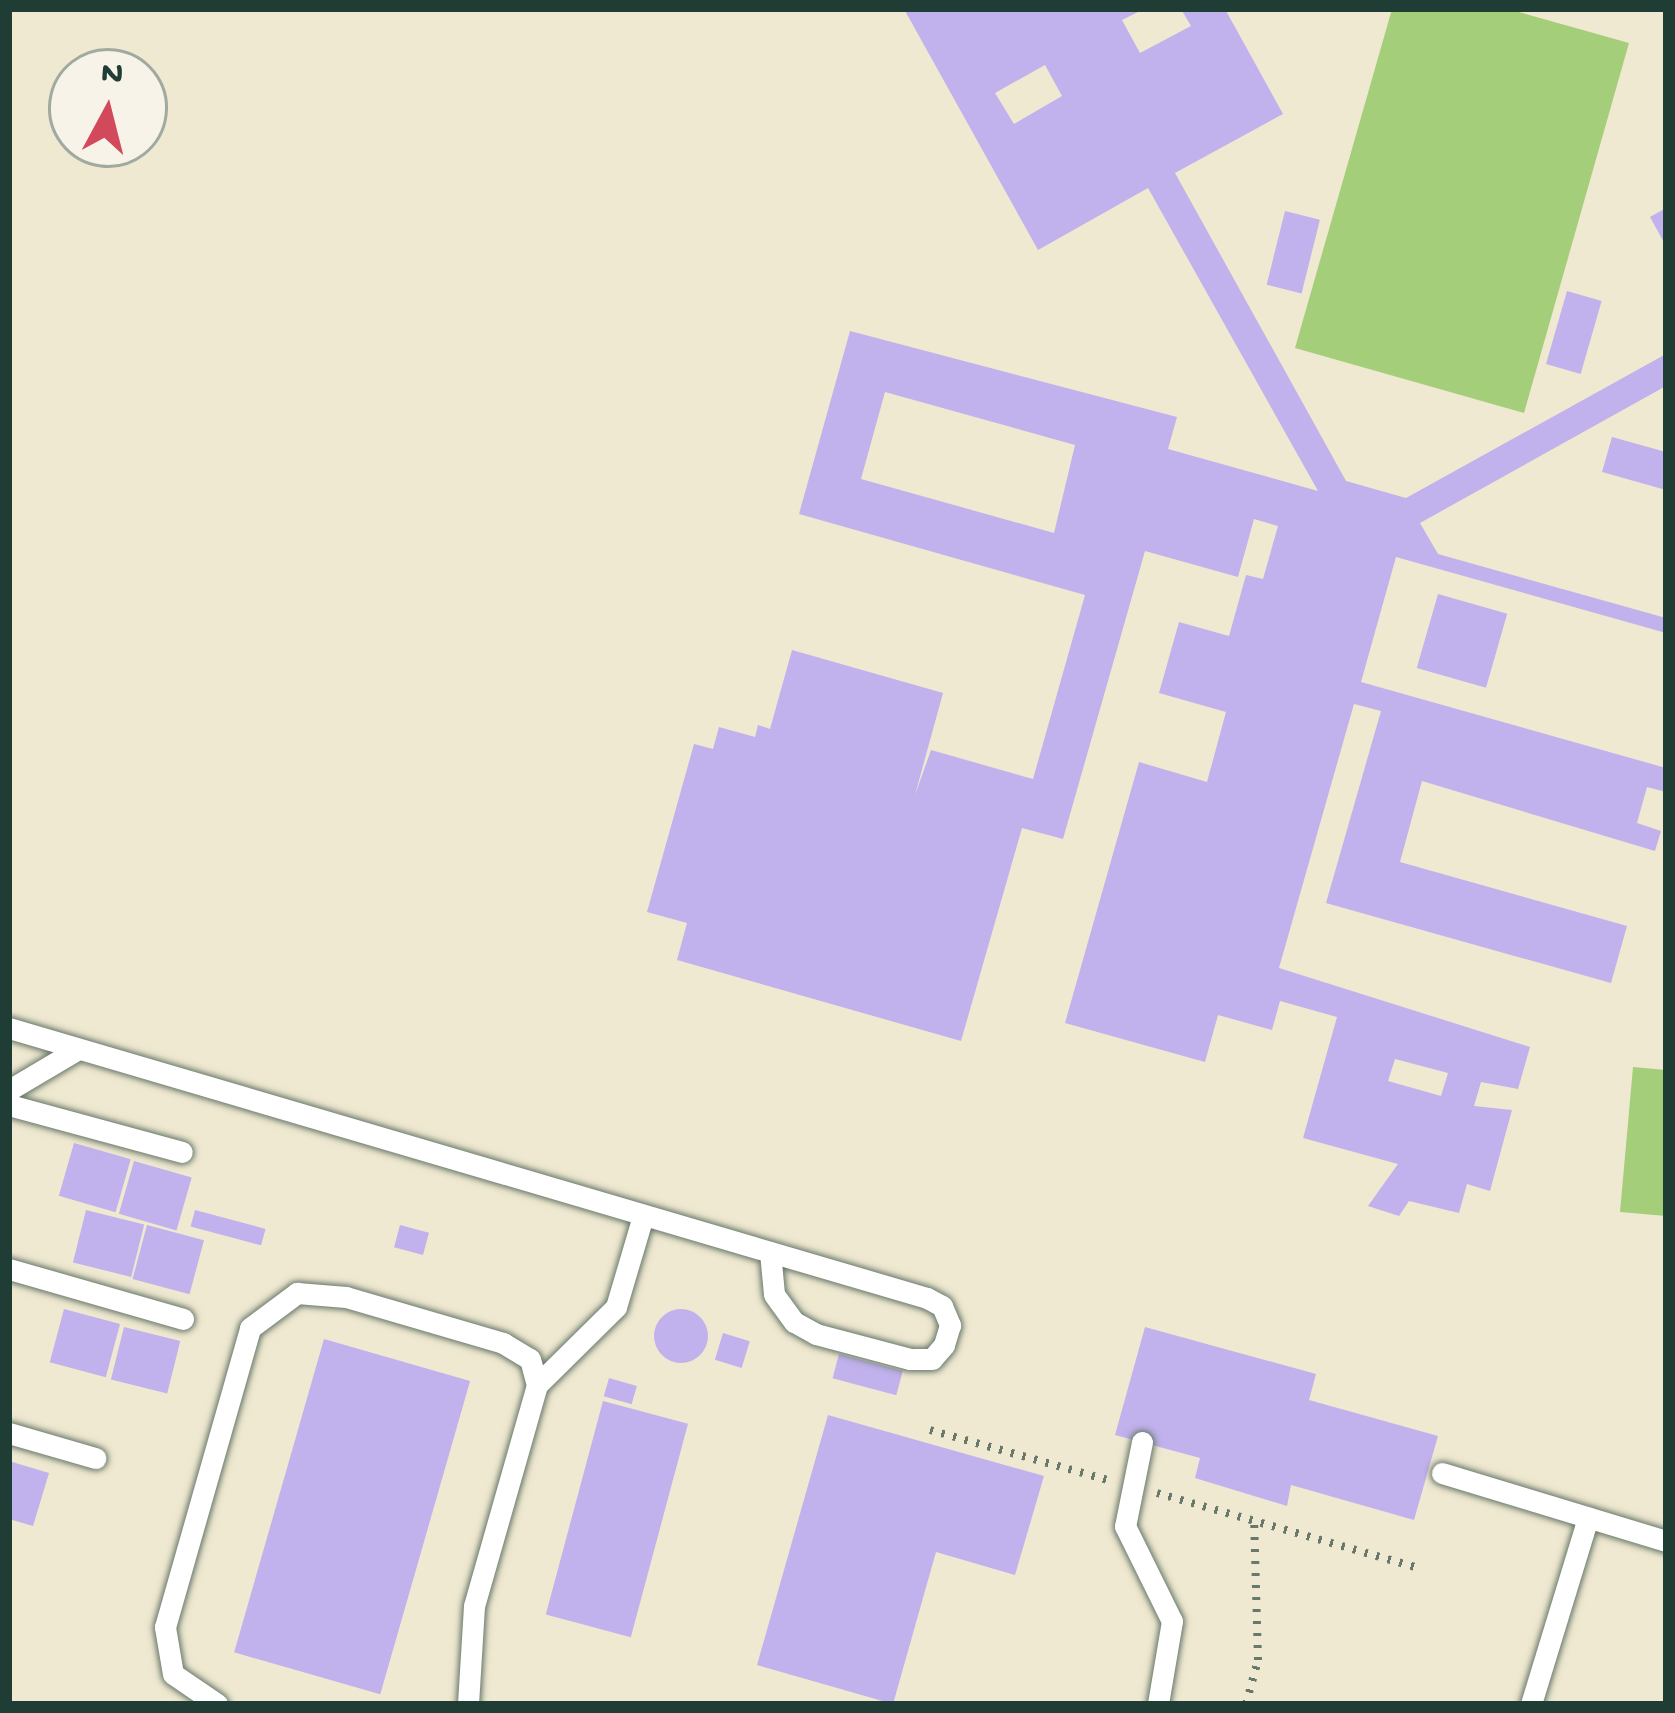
<!DOCTYPE html>
<html>
<head>
<meta charset="utf-8">
<style>
  body { margin:0 }
  #map { position:relative; width:1675px; height:1713px; overflow:hidden; background:#f0e9d1; font-family:"Gochi Hand",sans-serif }
  div>[style] { position:absolute }
  .green>* { inset:0; background:#a5ce7a }
  .building>* { inset:0; background:#c1b1ec; transform-origin:0 0 }
  .round { border-radius:50% }
  .path>* { height:8px; margin-top:-4px; transform-origin:0; background:repeating-linear-gradient(90deg,#68796b 0 3px,transparent 0 12px) }
  .roads { filter:drop-shadow(0 0 3px #68796b) drop-shadow(0 0 3px #68796b) }
  .lane>* { height:21px; margin:-10.5px; padding:0 10.5px; transform-origin:10.5px; border-radius:10.5px; background:#fff }
  span { translate:-50% -50%; white-space:nowrap; text-align:center; line-height:1.15; -webkit-text-stroke:9px #f7f3e8; paint-order:stroke }
  .frame { position:absolute; inset:0; border:12px solid #1f3d34; pointer-events:none }
  .north { position:absolute; left:48px; top:48px; width:120px; height:120px; box-sizing:border-box; background:#f7f3e8; border:3px solid #a1aaa0; border-radius:50%; rotate:7deg; font-size:33px; font-weight:700; line-height:48px; text-align:center; color:#1f3d34 }
  .north::after { content:''; display:block; margin:auto; width:42px; height:54px; background:#d1495b; clip-path:polygon(50% 0,100% 100%,50% 72%,0 100%) }
</style>
</head>
<body>
<div id="map">
  <div class="green">
    <div style="clip-path:polygon(1392px 9px,1508px 9px,1629px 43px,1524px 413px,1295px 348px)"></div>
    <div style="clip-path:polygon(1633px 1067px,1666px 1070px,1666px 1216px,1620px 1212px)"></div>
  </div>
  <div class="building">
    <div style="clip-path:polygon(evenodd,904px 9px,1144px 9px,1122px 20px,1140px 53px,1191px 26px,1181px 9px,1225px 9px,1283px 114px,1175px 173px,1346px 481px,1406px 498px,1666px 354px,1666px 386px,1420px 523px,1438px 554px,1666px 618px,1666px 633px,1396px 557px,1361px 682px,1666px 768px,1666px 792px,1647px 787px,1637px 823px,1661px 831px,1655px 851px,1422px 781px,1400px 862px,1627px 926px,1611px 983px,1326px 903px,1381px 711px,1354px 704px,1279px 968px,1530px 1047px,1518px 1089px,1481px 1082px,1474px 1106px,1512px 1110px,1490px 1191px,1467px 1184px,1459px 1213px,1409px 1201px,1399px 1216px,1368px 1206px,1398px 1164px,1303px 1138px,1337px 1017px,1280px 1001px,1272px 1030px,1218px 1015px,1205px 1062px,1065px 1023px,1139px 762px,1207px 782px,1226px 712px,1159px 693px,1179px 622px,1229px 636px,1246px 575px,1263px 579px,1278px 526px,1254px 519px,1238px 577px,1145px 551px,1063px 839px,1022px 828px,961px 1041px,677px 960px,687px 923px,647px 912px,694px 744px,713px 749px,719px 727px,755px 737px,758px 725px,770px 729px,792px 650px,943px 693px,915px 795px,931px 750px,1033px 779px,1085px 595px,799px 514px,850px 331px,1177px 417px,1168px 449px,1318px 491px,1148px 188px,1038px 250px,904px 9px,1045px 65px,1062px 96px,1014px 124px,995px 93px,1045px 65px,904px 9px,885px 392px,1075px 445px,1054px 533px,861px 479px,885px 392px,904px 9px,1395px 1059px,1448px 1073px,1441px 1096px,1388px 1081px,1395px 1059px)"></div>
    <div style="clip-path:polygon(1666px 208px,1666px 246px,1650px 217px)"></div>
    <div style="left:1285px;top:211px;width:36px;height:76px;rotate:14deg"></div>
    <div style="left:1567px;top:291px;width:36px;height:76px;rotate:16deg"></div>
    <div style="clip-path:polygon(1612px 437px,1666px 452px,1666px 490px,1602px 472px)"></div>
    <div style="left:1438px;top:594px;width:72px;height:77px;rotate:16deg"></div>
    <div style="left:74px;top:1143px;width:59px;height:55px;rotate:16deg"></div>
    <div style="left:134px;top:1161px;width:60px;height:55px;rotate:16deg"></div>
    <div style="left:86px;top:1210px;width:60px;height:54px;rotate:14deg"></div>
    <div style="left:195px;top:1210px;width:73px;height:17px;rotate:15deg"></div>
    <div style="left:147px;top:1225px;width:59px;height:56px;rotate:15deg"></div>
    <div style="left:400px;top:1225px;width:30px;height:23px;rotate:15deg"></div>
    <div class="round" style="left:654px;top:1309px;width:54px;height:54px"></div>
    <div style="left:64px;top:1309px;width:58px;height:55px;rotate:15deg"></div>
    <div style="left:124px;top:1327px;width:58px;height:54px;rotate:14deg"></div>
    <div style="clip-path:polygon(1145px 1327px,1316px 1374px,1309px 1400px,1438px 1436px,1414px 1520px,1291px 1485px,1287px 1506px,1195px 1478px,1200px 1458px,1115px 1435px)"></div>
    <div style="left:723px;top:1333px;width:28px;height:28px;rotate:17deg"></div>
    <div style="left:324px;top:1339px;width:152px;height:326px;rotate:16deg"></div>
    <div style="left:839px;top:1354px;width:66px;height:25px;rotate:15deg"></div>
    <div style="left:609px;top:1378px;width:29px;height:19px;rotate:16deg"></div>
    <div style="left:603px;top:1401px;width:88px;height:221px;rotate:15deg"></div>
    <div style="clip-path:polygon(828px 1415px,1044px 1476px,1015px 1575px,936px 1552px,893px 1704px,757px 1665px)"></div>
    <div style="clip-path:polygon(9px 1461px,49px 1473px,33px 1526px,9px 1519px)"></div>
  </div>
  <div class="path">
    <div style="left:930px;top:1430px;width:185px;rotate:15.7deg"></div>
    <div style="left:1157px;top:1493px;width:268px;rotate:16deg"></div>
    <div style="left:1246px;top:1704px;width:46px;rotate:-74.7deg"></div>
    <div style="left:1258px;top:1660px;width:139px;rotate:-91.6deg"></div>
  </div>
  <div class="roads">
    <div class="lane">
      <div style="left:9px;top:1028px;width:957px;rotate:16.39deg"></div>
      <div style="left:927px;top:1298px;width:17px;rotate:28deg"></div>
      <div style="left:942px;top:1306px;width:21px;rotate:67deg"></div>
      <div style="left:950px;top:1325px;width:21px;rotate:107deg"></div>
      <div style="left:944px;top:1345px;width:18px;rotate:131deg"></div>
      <div style="left:932px;top:1359px;width:22px;rotate:180deg"></div>
      <div style="left:910px;top:1359px;width:97px;rotate:-165.1deg"></div>
      <div style="left:816px;top:1334px;width:25px;rotate:-151deg"></div>
      <div style="left:794px;top:1322px;width:34px;rotate:-126deg"></div>
      <div style="left:774px;top:1294px;width:42px;rotate:-95.4deg"></div>
      <div style="left:9px;top:1090px;width:80px;rotate:-30.7deg"></div>
      <div style="left:9px;top:1105px;width:179px;rotate:15.2deg"></div>
      <div style="left:9px;top:1269px;width:181px;rotate:16deg"></div>
      <div style="left:9px;top:1433px;width:90px;rotate:16.2deg"></div>
      <div style="left:1142px;top:1442px;width:86px;rotate:101.4deg"></div>
      <div style="left:1125px;top:1526px;width:106px;rotate:63.7deg"></div>
      <div style="left:1172px;top:1621px;width:84px;rotate:99.6deg"></div>
      <div style="left:1442px;top:1473px;width:234px;rotate:16.9deg"></div>
      <div style="left:217px;top:1704px;width:53px;rotate:-145.7deg"></div>
      <div style="left:173px;top:1674px;width:48px;rotate:-99.7deg"></div>
      <div style="left:165px;top:1627px;width:311px;rotate:-74.1deg"></div>
      <div style="left:250px;top:1328px;width:59px;rotate:-36.7deg"></div>
      <div style="left:297px;top:1293px;width:49px;rotate:4.7deg"></div>
      <div style="left:346px;top:1297px;width:164px;rotate:16.3deg"></div>
      <div style="left:503px;top:1343px;width:31px;rotate:31deg"></div>
      <div style="left:530px;top:1359px;width:27px;rotate:75deg"></div>
      <div style="left:468px;top:1704px;width:98px;rotate:-86.5deg"></div>
      <div style="left:474px;top:1606px;width:230px;rotate:-74.1deg"></div>
      <div style="left:537px;top:1385px;width:111px;rotate:-44.6deg"></div>
      <div style="left:616px;top:1307px;width:95px;rotate:-73.5deg"></div>
      <div style="left:1531px;top:1704px;width:195px;rotate:-73deg"></div>
    </div>
  </div>
  <div class="frame"></div>
  <div class="north">N</div>
</div>
</body>
</html>
